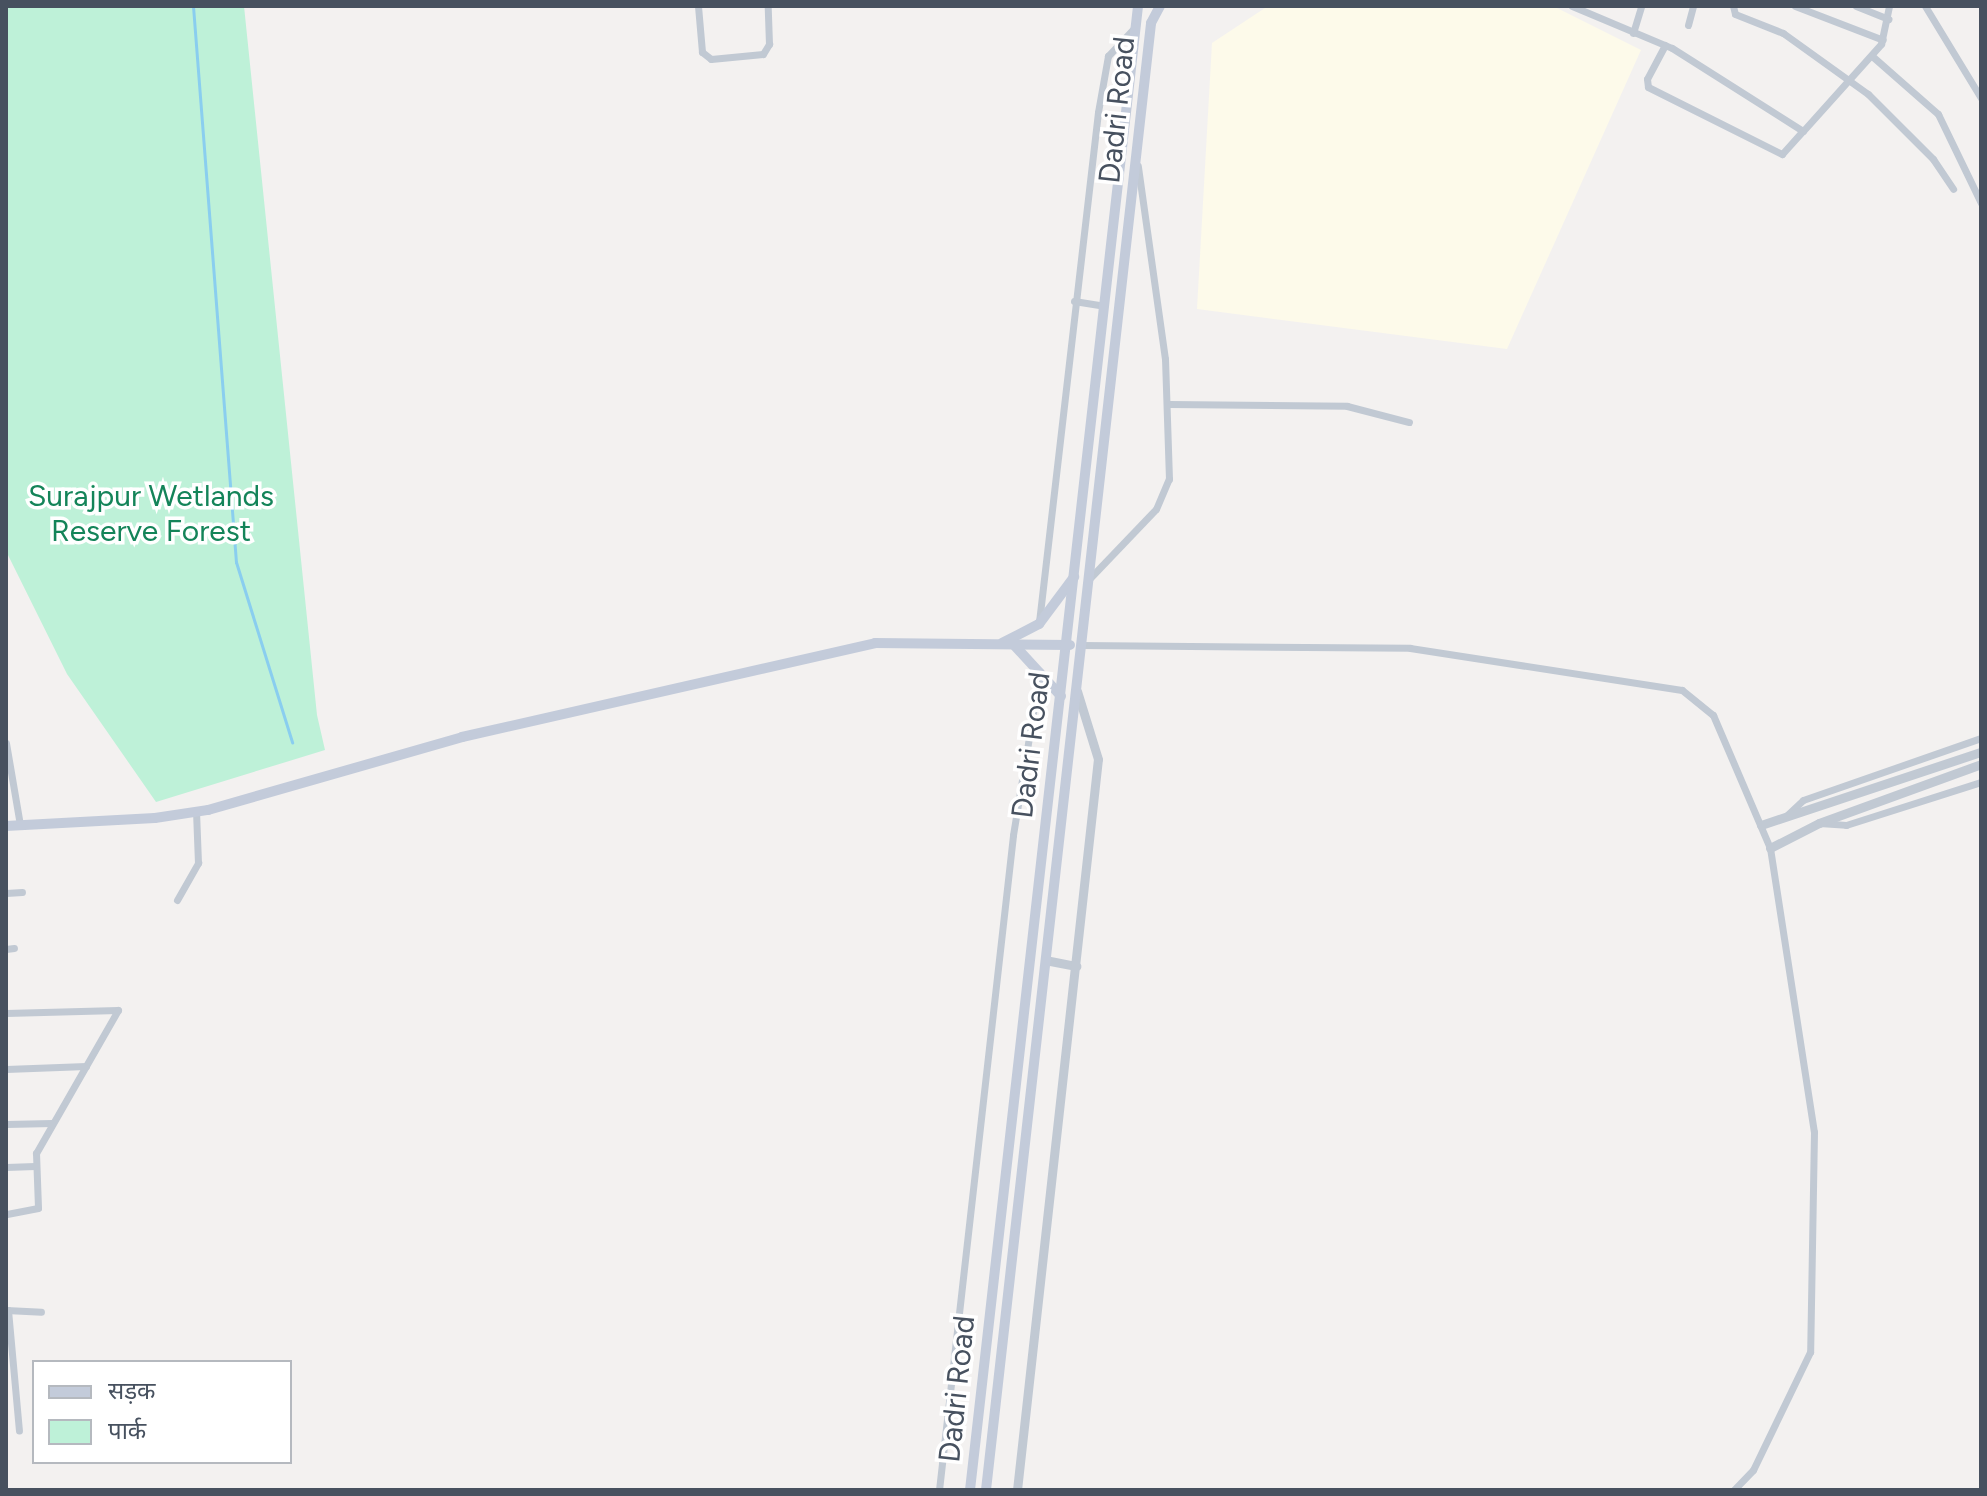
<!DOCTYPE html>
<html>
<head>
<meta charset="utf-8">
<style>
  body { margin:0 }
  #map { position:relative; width:1987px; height:1496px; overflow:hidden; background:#f3f1f0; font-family:Figtree,"Noto Sans Devanagari",sans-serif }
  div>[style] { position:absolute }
  .commercial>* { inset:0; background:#fdfaea }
  .green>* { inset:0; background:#bef1d8 }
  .stream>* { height:3px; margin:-1.5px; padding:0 1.5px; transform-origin:1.5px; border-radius:1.5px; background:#8aceef }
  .minor>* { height:7px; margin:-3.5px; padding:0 3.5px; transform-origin:3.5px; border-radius:3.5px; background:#c1c9d3 }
  .tertiary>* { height:9px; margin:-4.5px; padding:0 4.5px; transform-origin:4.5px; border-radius:4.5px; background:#c1c9d3 }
  .secondary>* { height:10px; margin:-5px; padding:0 5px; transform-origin:5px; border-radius:5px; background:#c3cbda }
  span { translate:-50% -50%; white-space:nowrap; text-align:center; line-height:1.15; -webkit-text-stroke:7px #fff; paint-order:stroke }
  .street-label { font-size:30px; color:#47515f }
  .park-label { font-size:30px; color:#148459 }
  .frame { position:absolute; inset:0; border:8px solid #47515f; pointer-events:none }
  .legend { position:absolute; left:32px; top:1360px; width:260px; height:104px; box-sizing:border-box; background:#fff; border:2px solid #b5b9bf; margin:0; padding:10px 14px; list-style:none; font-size:24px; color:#47515f }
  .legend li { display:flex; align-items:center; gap:16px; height:40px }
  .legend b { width:40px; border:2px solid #b5b9bf }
</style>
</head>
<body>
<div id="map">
  <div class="commercial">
    <div style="clip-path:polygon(1268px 6px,1553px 6px,1641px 50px,1507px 349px,1197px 309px,1212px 43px)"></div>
  </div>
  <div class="green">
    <div style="clip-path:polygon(6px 6px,244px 6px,317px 715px,325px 750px,156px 802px,67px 674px,6px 551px)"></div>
  </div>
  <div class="stream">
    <div style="left:193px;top:6px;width:558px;rotate:85.58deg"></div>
    <div style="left:236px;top:562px;width:189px;rotate:72.7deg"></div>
  </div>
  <div class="minor">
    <div style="left:698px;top:6px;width:46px;rotate:85deg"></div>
    <div style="left:702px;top:52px;width:11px;rotate:38deg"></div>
    <div style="left:711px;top:59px;width:52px;rotate:-5.5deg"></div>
    <div style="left:763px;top:54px;width:12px;rotate:-59deg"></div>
    <div style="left:769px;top:44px;width:38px;rotate:-92deg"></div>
    <div style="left:1572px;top:6px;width:108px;rotate:22.8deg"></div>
    <div style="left:1672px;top:48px;width:155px;rotate:32.4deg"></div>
    <div style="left:1803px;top:131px;width:117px;rotate:-48.1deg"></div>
    <div style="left:1881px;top:44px;width:39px;rotate:-78deg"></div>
    <div style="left:1733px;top:6px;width:8px;rotate:76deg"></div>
    <div style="left:1735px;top:14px;width:52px;rotate:21.6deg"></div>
    <div style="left:1783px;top:33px;width:105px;rotate:35.7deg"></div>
    <div style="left:1868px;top:94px;width:92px;rotate:45deg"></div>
    <div style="left:1933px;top:159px;width:36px;rotate:56deg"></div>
    <div style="left:1795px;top:6px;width:94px;rotate:21.1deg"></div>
    <div style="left:1856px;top:6px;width:35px;rotate:22deg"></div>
    <div style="left:1925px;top:6px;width:108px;rotate:58.7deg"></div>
    <div style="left:1688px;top:25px;width:20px;rotate:-75deg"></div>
    <div style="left:1633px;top:33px;width:28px;rotate:-73deg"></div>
    <div style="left:1665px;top:45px;width:38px;rotate:118deg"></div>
    <div style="left:1647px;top:79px;width:8px;rotate:83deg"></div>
    <div style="left:1648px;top:87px;width:150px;rotate:26.6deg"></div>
    <div style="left:1782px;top:154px;width:31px;rotate:-48deg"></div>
    <div style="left:1872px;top:56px;width:88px;rotate:41.3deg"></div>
    <div style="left:1938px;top:114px;width:99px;rotate:64.2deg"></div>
    <div style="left:1074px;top:301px;width:30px;rotate:9deg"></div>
    <div style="left:1169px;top:404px;width:178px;rotate:0.6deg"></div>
    <div style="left:1347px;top:406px;width:64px;rotate:14.5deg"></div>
    <div style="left:1090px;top:578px;width:95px;rotate:-46.3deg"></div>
    <div style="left:1156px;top:509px;width:33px;rotate:-67deg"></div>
    <div style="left:1169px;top:479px;width:120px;rotate:-91.9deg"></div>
    <div style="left:1165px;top:359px;width:195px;rotate:-98deg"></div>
    <div style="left:1039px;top:622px;width:513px;rotate:-83.4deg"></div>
    <div style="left:1098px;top:112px;width:57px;rotate:-79.9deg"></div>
    <div style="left:1108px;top:56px;width:41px;rotate:-47deg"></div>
    <div style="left:1081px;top:645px;width:329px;rotate:0.5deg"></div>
    <div style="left:1410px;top:648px;width:275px;rotate:8.8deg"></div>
    <div style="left:1682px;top:690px;width:40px;rotate:39deg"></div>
    <div style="left:1713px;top:715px;width:145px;rotate:66.8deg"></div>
    <div style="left:1770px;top:848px;width:287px;rotate:81.2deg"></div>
    <div style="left:1814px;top:1132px;width:220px;rotate:91deg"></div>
    <div style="left:1810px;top:1352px;width:131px;rotate:115.8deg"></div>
    <div style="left:1753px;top:1470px;width:28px;rotate:134deg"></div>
    <div style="left:6px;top:743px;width:83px;rotate:80.3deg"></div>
    <div style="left:1786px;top:816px;width:23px;rotate:-43deg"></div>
    <div style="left:1803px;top:800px;width:188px;rotate:-19.2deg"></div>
    <div style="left:1819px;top:823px;width:27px;rotate:4deg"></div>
    <div style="left:1846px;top:825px;width:142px;rotate:-17.7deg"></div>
    <div style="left:6px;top:893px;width:16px;rotate:-4deg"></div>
    <div style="left:177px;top:900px;width:43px;rotate:-60.4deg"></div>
    <div style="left:198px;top:863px;width:51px;rotate:-92.2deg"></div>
    <div style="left:6px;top:949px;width:8px;rotate:-7deg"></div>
    <div style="left:6px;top:1013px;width:112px;rotate:-1.5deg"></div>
    <div style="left:118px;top:1010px;width:165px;rotate:119.8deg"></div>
    <div style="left:36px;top:1153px;width:55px;rotate:87.9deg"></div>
    <div style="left:38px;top:1208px;width:33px;rotate:169deg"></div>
    <div style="left:6px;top:1069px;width:80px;rotate:-2.1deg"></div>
    <div style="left:6px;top:1124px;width:46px;rotate:-1.2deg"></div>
    <div style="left:6px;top:1167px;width:29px;rotate:-2deg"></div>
    <div style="left:6px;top:1310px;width:35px;rotate:3deg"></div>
    <div style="left:8px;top:1310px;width:121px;rotate:84.8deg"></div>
    <div style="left:939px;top:1490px;width:659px;rotate:-83.55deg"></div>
    <div style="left:1013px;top:835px;width:166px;rotate:-80.7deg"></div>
  </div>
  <div class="tertiary">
    <div style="left:1761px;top:825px;width:232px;rotate:-18.4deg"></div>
    <div style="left:1770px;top:848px;width:55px;rotate:-27deg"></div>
    <div style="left:1819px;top:823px;width:172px;rotate:-20deg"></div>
    <div style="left:1045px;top:960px;width:32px;rotate:11deg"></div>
    <div style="left:1017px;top:1490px;width:735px;rotate:-83.68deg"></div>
    <div style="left:1098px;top:759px;width:71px;rotate:-107.2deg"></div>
  </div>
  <div class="secondary">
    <div style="left:1002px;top:643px;width:42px;rotate:-27.2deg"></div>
    <div style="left:1039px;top:624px;width:59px;rotate:-53.3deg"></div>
    <div style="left:1015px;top:646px;width:68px;rotate:47.4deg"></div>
    <div style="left:6px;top:826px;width:149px;rotate:-3.1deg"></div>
    <div style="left:155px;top:818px;width:54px;rotate:-8.6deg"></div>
    <div style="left:208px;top:810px;width:264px;rotate:-16deg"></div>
    <div style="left:462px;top:737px;width:424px;rotate:-12.8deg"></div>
    <div style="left:875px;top:643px;width:195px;rotate:0.6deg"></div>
    <div style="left:970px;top:1490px;width:1493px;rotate:-83.54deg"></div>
    <div style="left:986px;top:1490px;width:1476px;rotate:-83.58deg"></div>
    <div style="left:1151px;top:23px;width:19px;rotate:-62deg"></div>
  </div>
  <div class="street-label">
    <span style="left:1117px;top:110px;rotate:-84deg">Dadri Road</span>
    <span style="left:1031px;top:745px;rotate:-83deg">Dadri Road</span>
    <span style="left:957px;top:1389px;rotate:-84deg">Dadri Road</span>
  </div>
  <div class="park-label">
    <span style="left:151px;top:513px">Surajpur Wetlands<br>Reserve Forest</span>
  </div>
  <div class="frame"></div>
  <ul class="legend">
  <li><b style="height:10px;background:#c3cbda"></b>सड़क</li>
  <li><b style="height:22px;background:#bef1d8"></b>पार्क</li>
  </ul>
</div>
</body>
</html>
